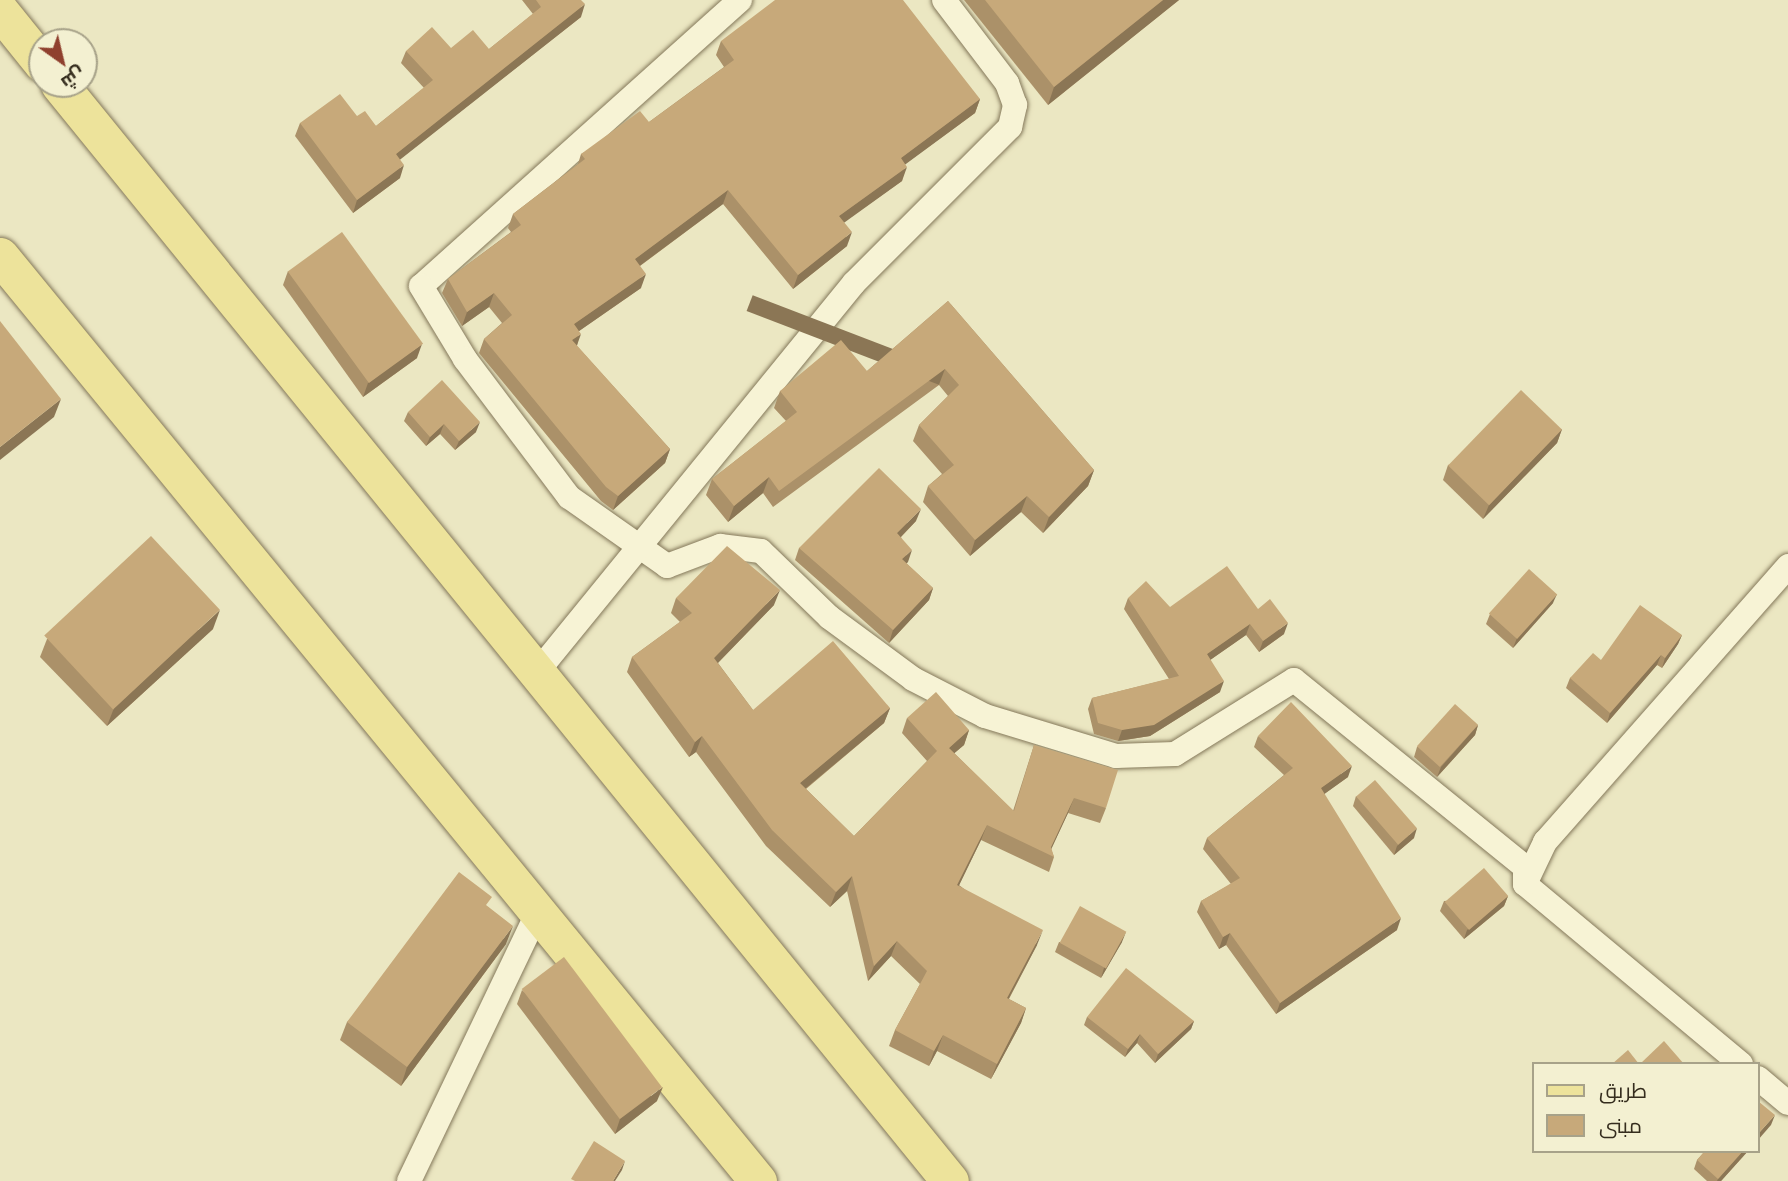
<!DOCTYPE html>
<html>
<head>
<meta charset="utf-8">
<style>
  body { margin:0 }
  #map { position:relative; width:1788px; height:1181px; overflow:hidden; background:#ebe7c2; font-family:"IBM Plex Serif",Cairo,serif }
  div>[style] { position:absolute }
  .roads { filter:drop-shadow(0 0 2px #84785a) drop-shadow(0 0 2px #84785a) }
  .minor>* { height:24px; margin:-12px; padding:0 12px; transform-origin:12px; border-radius:12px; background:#f7f3d5 }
  .primary>* { height:37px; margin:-18.5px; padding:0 18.5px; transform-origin:18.5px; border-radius:18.5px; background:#ede39b }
  .wall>* { inset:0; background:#ab9169 }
  .shaded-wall>* { inset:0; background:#8b7655; transform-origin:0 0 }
  .building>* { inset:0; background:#c7a97a; transform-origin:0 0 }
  span { translate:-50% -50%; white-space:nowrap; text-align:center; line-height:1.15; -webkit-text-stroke:6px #f3f0d1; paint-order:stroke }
  .legend { position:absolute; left:1532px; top:1062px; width:228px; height:91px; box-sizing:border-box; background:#f3f0d1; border:2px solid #a7a289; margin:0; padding:9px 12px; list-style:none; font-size:21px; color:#352d1e }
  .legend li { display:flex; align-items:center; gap:14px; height:35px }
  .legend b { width:35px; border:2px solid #a7a289 }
  .north { position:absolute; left:28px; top:28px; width:70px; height:70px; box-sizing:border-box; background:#f3f0d1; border:2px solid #a7a289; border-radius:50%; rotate:146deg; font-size:19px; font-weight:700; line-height:28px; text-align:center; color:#352d1e }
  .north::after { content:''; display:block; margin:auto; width:24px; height:32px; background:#8f402e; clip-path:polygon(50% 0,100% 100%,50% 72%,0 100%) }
</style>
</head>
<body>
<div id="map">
  <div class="roads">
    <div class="minor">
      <div style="left:740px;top:0;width:428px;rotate:138.1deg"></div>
      <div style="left:421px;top:286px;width:85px;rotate:58.9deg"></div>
      <div style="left:465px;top:359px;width:173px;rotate:53deg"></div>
      <div style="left:569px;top:497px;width:120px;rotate:35.1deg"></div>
      <div style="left:667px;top:566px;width:57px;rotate:-20.7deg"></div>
      <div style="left:720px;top:546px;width:41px;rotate:7deg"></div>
      <div style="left:761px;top:551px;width:95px;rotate:44.1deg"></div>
      <div style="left:829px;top:617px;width:104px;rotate:36.4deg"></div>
      <div style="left:913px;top:679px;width:81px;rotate:27.2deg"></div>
      <div style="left:985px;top:716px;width:137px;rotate:17deg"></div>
      <div style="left:1116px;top:756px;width:59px;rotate:-1.9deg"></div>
      <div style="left:1175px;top:754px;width:140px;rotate:-31.9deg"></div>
      <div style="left:1294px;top:680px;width:297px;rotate:39deg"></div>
      <div style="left:1525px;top:867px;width:17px;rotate:90deg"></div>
      <div style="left:538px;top:671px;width:500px;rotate:-50.84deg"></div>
      <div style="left:854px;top:283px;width:221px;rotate:-45deg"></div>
      <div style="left:1010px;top:127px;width:23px;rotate:-77deg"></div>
      <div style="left:1015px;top:105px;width:23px;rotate:-110deg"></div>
      <div style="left:1007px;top:83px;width:104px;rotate:-127.2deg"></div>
      <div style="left:1741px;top:1064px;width:281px;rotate:-140.2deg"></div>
      <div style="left:1525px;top:884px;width:47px;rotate:-64.5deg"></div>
      <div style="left:1545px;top:842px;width:368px;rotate:-48.6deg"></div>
      <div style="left:1758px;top:1078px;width:39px;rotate:40deg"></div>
      <div style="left:409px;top:1181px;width:298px;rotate:-64.4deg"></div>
    </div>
    <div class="primary">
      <div style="left:0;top:11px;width:67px;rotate:51.1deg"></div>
      <div style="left:59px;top:84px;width:1413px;rotate:50.92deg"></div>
      <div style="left:0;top:256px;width:1196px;rotate:50.67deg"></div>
    </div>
  </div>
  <div class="wall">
    <div style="clip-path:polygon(522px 0,581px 0,581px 17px,400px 159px,400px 178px,353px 213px,295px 136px,300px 123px,357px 116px,376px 126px,424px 88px,401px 63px,406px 51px,451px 48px,489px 49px,533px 14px)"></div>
    <div style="clip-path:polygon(964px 0,1179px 0,1048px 105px)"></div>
    <div style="clip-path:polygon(721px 41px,980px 99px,975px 113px,905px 164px,902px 181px,844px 222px,847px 246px,793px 289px,723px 204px,640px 266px,641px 288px,579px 331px,577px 346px,670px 449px,665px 463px,613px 510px,601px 501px,479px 353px,484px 339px,502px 323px,489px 307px,462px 326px,442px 293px,448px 279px,511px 232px,508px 228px,513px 214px,578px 164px,581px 154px,649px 122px,724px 67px,716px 55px)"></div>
    <div style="clip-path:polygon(288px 271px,417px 358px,363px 397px,283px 285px)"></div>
    <div style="clip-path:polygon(948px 301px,1094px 470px,1088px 486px,1043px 533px,1021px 512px,970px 556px,923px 502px,928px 486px,942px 474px,913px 441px,919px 425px,948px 396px,939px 385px,773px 507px,763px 493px,728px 522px,706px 495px,712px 479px,786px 421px,774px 408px,780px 391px,867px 371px)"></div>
    <div style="clip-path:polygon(408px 412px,476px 432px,455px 450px,440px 434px,426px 446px,404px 421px)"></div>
    <div style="clip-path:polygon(1562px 429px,1557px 443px,1483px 519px,1443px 480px,1448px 465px)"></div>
    <div style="clip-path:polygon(916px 521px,901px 537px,908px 562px,906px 563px,933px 588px,929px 600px,889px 643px,795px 560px,799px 548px)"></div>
    <div style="clip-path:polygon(676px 598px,774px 605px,718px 663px,753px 710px,890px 708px,884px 723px,806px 789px,854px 836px,927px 761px,902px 733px,907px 718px,969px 730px,964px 745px,954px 753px,1013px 811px,1034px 745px,1106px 808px,1100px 823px,1068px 813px,1051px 849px,1054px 857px,1049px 872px,981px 840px,959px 885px,1037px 945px,1009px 999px,1026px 1008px,1021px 1023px,991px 1079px,937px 1051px,929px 1066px,889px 1046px,895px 1030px,920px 984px,891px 956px,868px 981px,847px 891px,830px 907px,766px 846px,696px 752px,689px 757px,627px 672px,632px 657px,680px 622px,671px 613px)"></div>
    <div style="clip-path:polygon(1128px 598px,1170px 607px,1258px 609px,1284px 634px,1259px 652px,1246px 635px,1210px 660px,1220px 692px,1150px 736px,1118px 741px,1094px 734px,1088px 709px,1092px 698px,1169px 679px,1124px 609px)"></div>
    <div style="clip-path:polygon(1553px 603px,1513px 648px,1486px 624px,1490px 614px)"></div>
    <div style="clip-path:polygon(213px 629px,107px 726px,40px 657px,47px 639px)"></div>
    <div style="clip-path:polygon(1682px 635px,1678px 644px,1662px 668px,1657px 665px,1607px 723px,1566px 688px,1570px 678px,1601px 660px)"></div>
    <div style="clip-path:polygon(1478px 725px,1475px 735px,1437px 777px,1414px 757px,1417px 747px)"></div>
    <div style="clip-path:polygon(1258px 736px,1348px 777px,1324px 794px,1397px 930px,1276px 1014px,1226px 945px,1219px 949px,1197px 912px,1201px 901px,1231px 884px,1203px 849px,1207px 838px,1284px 775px,1254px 747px)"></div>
    <div style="clip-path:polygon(1356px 796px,1414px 838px,1394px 855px,1353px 806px)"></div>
    <div style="clip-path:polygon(1508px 896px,1504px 906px,1464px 939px,1440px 911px,1444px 901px)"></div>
    <div style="clip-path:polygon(488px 907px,506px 944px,401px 1086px,340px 1040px,347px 1022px)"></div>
    <div style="clip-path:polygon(1059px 942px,1122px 942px,1101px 978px,1055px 952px)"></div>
    <div style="clip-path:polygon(522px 990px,657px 1101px,615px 1134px,517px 1004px)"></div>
    <div style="clip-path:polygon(1087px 1017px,1194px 1021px,1191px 1029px,1155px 1063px,1137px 1043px,1125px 1057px,1084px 1025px)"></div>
    <div style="clip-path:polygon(1705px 1151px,1748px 1151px,1721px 1181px,1707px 1181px,1694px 1169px,1697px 1160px)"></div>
  </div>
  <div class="shaded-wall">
    <div style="clip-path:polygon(1163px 0,1179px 0,1048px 105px,1054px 87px)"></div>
    <div style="clip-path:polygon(585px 4px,581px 17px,392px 166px,396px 154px)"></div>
    <div style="clip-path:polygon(980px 99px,975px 113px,895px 172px,901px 158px)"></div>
    <div style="clip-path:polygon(404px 165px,400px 178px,353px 213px,357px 200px)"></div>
    <div style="clip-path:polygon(907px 167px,902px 181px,834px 230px,839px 216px)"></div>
    <div style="clip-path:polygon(728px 190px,723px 204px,630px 273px,635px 259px)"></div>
    <div style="clip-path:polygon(852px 232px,847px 246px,793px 289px,798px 275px)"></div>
    <div style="clip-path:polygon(646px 274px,641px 288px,569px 338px,574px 324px)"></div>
    <div style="clip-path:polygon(494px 293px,489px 307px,462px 326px,467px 312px)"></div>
    <div style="clip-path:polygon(581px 334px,576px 348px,572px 340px)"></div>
    <div style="clip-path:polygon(422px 344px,417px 358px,363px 397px,368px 383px)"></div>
    <div style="left:945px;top:369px;width:17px;height:206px;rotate:111deg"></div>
    <div style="clip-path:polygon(61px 399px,54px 417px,0 460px,0 447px)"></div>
    <div style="clip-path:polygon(480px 422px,476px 432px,455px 450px,459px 441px)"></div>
    <div style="clip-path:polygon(444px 424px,440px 434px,426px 446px,430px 437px)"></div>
    <div style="clip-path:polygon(1562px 429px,1557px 443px,1483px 519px,1489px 505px)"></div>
    <div style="clip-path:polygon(670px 449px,665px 463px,613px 510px,618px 496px)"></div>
    <div style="clip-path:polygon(1094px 470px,1088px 486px,1043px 533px,1049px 517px)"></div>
    <div style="clip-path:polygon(769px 477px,763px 493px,728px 522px,734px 506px)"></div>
    <div style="clip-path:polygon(1027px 496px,1021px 512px,970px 556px,975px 540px)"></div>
    <div style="clip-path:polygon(921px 509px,916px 521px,892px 546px,897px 533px)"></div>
    <div style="clip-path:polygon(912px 550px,908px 562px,898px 571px,902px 559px)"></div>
    <div style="clip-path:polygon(933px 588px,929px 600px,889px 643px,893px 630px)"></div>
    <div style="clip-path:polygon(780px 590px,774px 605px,708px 673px,714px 658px)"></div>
    <div style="clip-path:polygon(1557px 594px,1553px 603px,1513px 648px,1517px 638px)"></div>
    <div style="clip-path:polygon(220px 610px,213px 629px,107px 726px,114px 708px)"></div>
    <div style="clip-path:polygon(1288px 623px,1284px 634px,1259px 652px,1263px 641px)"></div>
    <div style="clip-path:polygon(1250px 624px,1246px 635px,1203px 665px,1207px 654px)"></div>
    <div style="clip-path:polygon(1682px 635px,1678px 644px,1662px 668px,1665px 658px)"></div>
    <div style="clip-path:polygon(1661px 655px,1657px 665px,1607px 723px,1610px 713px)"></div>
    <div style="clip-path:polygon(1224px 681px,1220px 692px,1150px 736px,1118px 741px,1122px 730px)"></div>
    <div style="clip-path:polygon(890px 708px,884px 723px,794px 798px,800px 783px)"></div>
    <div style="clip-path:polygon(1478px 725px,1475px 735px,1437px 777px,1441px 767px)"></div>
    <div style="clip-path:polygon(969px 730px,964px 745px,943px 763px,949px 748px)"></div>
    <div style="clip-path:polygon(702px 736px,696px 752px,689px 757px,695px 742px)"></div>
    <div style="clip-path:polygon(1352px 766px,1348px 777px,1316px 800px,1321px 788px)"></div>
    <div style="clip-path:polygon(1074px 798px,1068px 813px,1049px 854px,1051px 847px)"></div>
    <div style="clip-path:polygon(987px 825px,981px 840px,952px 900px,957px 885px)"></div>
    <div style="clip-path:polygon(1417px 828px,1414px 838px,1394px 855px,1397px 846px)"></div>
    <div style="clip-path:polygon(852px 876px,847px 891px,830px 907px,836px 892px)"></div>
    <div style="clip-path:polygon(1508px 896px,1504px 906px,1464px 939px,1467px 930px)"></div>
    <div style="clip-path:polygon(1401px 918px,1397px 930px,1276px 1014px,1280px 1003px)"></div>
    <div style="clip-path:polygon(513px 926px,506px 944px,401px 1086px,407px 1067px)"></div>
    <div style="clip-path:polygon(1043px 930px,1037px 945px,1001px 1013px,1007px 998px)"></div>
    <div style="clip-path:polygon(1126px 932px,1122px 942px,1101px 978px,1104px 968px)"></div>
    <div style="clip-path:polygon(1230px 933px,1226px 945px,1219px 949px,1223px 937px)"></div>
    <div style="clip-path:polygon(897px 941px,891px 956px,868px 981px,874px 966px)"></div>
    <div style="clip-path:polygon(1026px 1008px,1021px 1023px,991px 1079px,997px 1064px)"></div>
    <div style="clip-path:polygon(1194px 1021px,1191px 1029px,1155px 1063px,1158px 1054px)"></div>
    <div style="clip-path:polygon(1140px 1034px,1137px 1043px,1125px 1057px,1128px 1049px)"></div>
    <div style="clip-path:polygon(943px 1035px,937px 1051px,929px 1066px,934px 1051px)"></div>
    <div style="clip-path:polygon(663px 1087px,657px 1101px,615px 1134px,620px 1119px)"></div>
    <div style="clip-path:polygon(1775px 1115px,1771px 1125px,1758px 1140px,1758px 1134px)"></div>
    <div style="clip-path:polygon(1743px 1151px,1748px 1151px,1721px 1181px,1717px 1181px,1718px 1179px)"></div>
    <div style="clip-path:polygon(625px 1161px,622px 1170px,615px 1181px,613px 1181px)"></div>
  </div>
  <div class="building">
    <div style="clip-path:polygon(536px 0,581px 0,585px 4px,396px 154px,404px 165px,357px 200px,300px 123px,340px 94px,357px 116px,365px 111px,376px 126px,433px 80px,406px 51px,432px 27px,451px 48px,473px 30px,489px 49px,541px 7px)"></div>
    <div style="clip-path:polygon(775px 0,903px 0,980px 99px,901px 158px,907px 167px,839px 216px,852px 232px,798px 275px,728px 190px,635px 259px,646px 274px,574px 324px,581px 334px,572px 340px,670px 449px,618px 496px,606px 487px,484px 339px,512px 315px,494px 293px,467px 312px,448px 279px,521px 225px,513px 214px,585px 159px,581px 154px,640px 111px,649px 122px,734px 60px,721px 41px)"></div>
    <div style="clip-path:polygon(985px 0,1163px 0,1054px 87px)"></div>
    <div style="left:342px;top:232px;width:138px;height:67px;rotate:54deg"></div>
    <div style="clip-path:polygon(948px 301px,1094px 470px,1049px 517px,1027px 496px,975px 540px,928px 486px,954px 465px,919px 425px,959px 385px,945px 369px,779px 491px,769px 477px,734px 506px,712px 479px,797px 412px,780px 391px,841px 340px,867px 371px)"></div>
    <div style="clip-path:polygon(0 321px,61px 399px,0 447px)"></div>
    <div style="clip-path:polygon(442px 380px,480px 422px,459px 441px,444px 424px,430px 437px,408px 412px)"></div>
    <div style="left:1521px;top:390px;width:57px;height:105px;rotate:44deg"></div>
    <div style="clip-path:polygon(879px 468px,921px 509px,897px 533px,912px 550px,902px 559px,933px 588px,893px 630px,799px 548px)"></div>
    <div style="left:151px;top:536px;width:101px;height:146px;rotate:47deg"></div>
    <div style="clip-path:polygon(727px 546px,780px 590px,714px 658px,753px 710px,833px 641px,890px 708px,800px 783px,854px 836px,937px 751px,907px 718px,936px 692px,969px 730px,949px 748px,1014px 811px,1034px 745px,1118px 770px,1106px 808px,1074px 798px,1051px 847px,1054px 857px,987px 825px,957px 885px,1043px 930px,1007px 998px,1026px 1008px,997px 1064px,943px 1035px,934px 1051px,895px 1030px,927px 971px,897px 941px,874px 966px,852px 876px,836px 892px,772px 830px,702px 736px,695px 742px,632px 657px,692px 613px,676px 598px)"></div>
    <div style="clip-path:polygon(1227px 566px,1258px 609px,1270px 599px,1288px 623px,1263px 641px,1250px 624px,1207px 654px,1224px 681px,1154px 725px,1122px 730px,1098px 723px,1092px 698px,1179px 676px,1128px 598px,1146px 581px,1170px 607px)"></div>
    <div style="left:1529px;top:569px;width:38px;height:60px;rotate:42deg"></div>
    <div style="clip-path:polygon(1640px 605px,1682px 635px,1665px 658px,1661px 655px,1610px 713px,1570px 678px,1593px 653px,1601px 660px)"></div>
    <div style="clip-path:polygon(1291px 702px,1352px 766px,1321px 788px,1401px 918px,1280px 1003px,1230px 933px,1223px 937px,1201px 901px,1240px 878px,1207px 838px,1293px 768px,1258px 736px)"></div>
    <div style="left:1455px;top:704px;width:31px;height:57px;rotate:42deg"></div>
    <div style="left:1375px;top:780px;width:64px;height:25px;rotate:49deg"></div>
    <div style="left:1484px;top:868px;width:37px;height:52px;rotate:49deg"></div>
    <div style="clip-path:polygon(459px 872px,492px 897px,486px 905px,513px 926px,407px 1067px,347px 1022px)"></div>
    <div style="left:1080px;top:906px;width:53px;height:42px;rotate:29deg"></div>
    <div style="left:564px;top:957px;width:163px;height:53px;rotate:53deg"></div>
    <div style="clip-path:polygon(1126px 968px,1194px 1021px,1158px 1054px,1140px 1034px,1128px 1049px,1087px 1017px)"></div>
    <div style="clip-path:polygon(1664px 1041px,1684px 1064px,1640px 1064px)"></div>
    <div style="clip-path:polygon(1628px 1050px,1639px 1064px,1612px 1064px)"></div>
    <div style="clip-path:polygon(1758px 1101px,1775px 1115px,1758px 1134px)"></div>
    <div style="clip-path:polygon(594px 1141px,625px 1161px,613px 1181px,575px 1181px,571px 1179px)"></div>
    <div style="clip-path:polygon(1705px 1151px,1743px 1151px,1718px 1179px,1697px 1160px)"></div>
  </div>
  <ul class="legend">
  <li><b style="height:9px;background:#ede39b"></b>طريق</li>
  <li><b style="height:19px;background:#c7a97a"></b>مبنى</li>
  </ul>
  <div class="north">ش</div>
</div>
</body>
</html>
